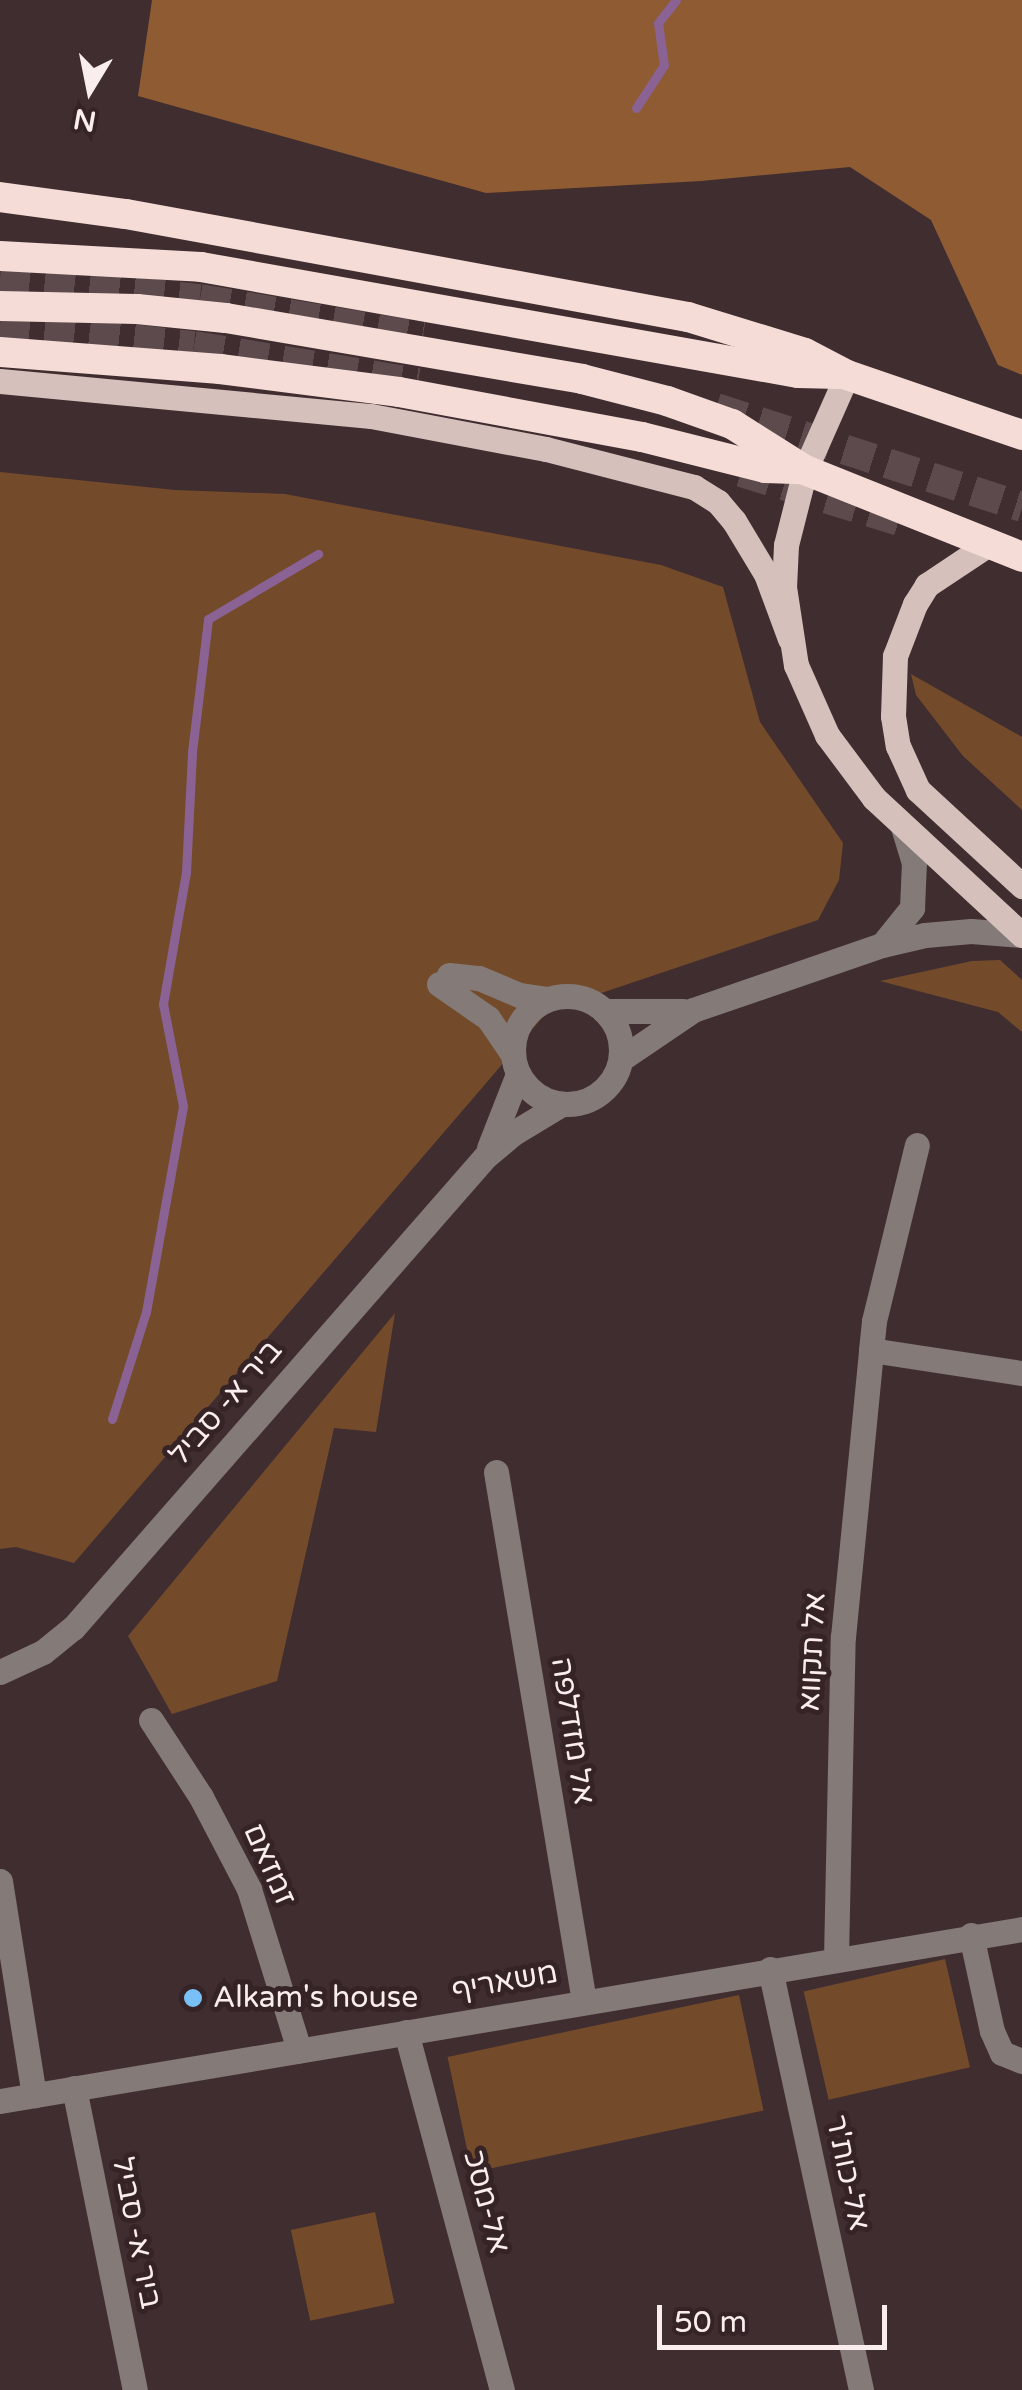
<!DOCTYPE html>
<html>
<head>
<meta charset="utf-8">
<style>
  body { margin:0 }
  #map { position:relative; width:1022px; height:2390px; overflow:hidden; background:#402d30; font-family:"Varela Round",Heebo,sans-serif }
  div>[style] { position:absolute }
  .green>* { inset:0; background:#734b2b; transform-origin:0 0 }
  .forest>* { inset:0; background:#8e5b32 }
  .stream>* { height:9px; margin:-4.5px; padding:0 4.5px; transform-origin:4.5px; border-radius:4.5px; background:#8a6394 }
  .highway-tunnel>* { height:30px; margin-top:-15px; transform-origin:0; background:repeating-linear-gradient(90deg,#5c4a4c 0 30px,transparent 0 45px) }
  .minor>* { height:25px; margin:-12.5px; padding:0 12.5px; transform-origin:12.5px; border-radius:12.5px; background:#847a78 }
  .minor>.ring { margin:-12.5px; padding:0; box-sizing:content-box; background:none; border:25px solid #847a78; border-radius:50% }
  .major>* { height:25px; margin:-12.5px; padding:0 12.5px; transform-origin:12.5px; border-radius:12.5px; background:#d5c0bc }
  .highway>* { height:30px; margin:-15px; padding:0 15px; transform-origin:15px; border-radius:15px; background:#f5dcd6 }
  .dots>* { width:28px; height:28px; translate:-50% -50%; box-sizing:border-box; border:5px solid #352326; border-radius:50% }
  span { translate:-50% -50%; white-space:nowrap; text-align:center; line-height:1.15; -webkit-text-stroke:10px #352326; paint-order:stroke }
  .street-label { font-size:30px; color:#faedee }
  .poi-label { font-size:30px; color:#faedee }
  .left { translate:0 -50%; text-align:left }
  .north { position:absolute; left:40px; top:40px; width:100px; height:100px; -webkit-text-stroke:8px #352326; paint-order:stroke; rotate:190deg; font-size:28px; font-weight:700; line-height:40px; text-align:center; color:#faedee }
  .north::after { content:''; display:block; margin:auto; width:35px; height:45px; background:#faedee; clip-path:polygon(50% 0,100% 100%,50% 72%,0 100%) }
  .scale { position:absolute; left:657px; top:2305px; width:230px; height:45px; box-sizing:border-box; border:5px solid #faedee; border-top:0; padding-left:12px; font-size:30px; line-height:35px; white-space:nowrap; color:#faedee; -webkit-text-stroke:8px #352326; paint-order:stroke }
</style>
</head>
<body>
<div id="map">
  <div class="green">
    <div style="clip-path:polygon(0 472px,175px 490px,285px 494px,661px 565px,723px 587px,760px 722px,843px 843px,839px 880px,818px 920px,548px 1011px,74px 1563px,16px 1547px,0 1549px)"></div>
    <div style="clip-path:polygon(911px 674px,1022px 737px,1022px 810px,963px 756px,916px 695px)"></div>
    <div style="clip-path:polygon(1000px 960px,1022px 980px,1022px 1032px,998px 1012px,880px 981px,972px 961px)"></div>
    <div style="clip-path:polygon(395px 1313px,376px 1432px,334px 1428px,277px 1681px,172px 1714px,128px 1636px)"></div>
    <div style="left:945px;top:1959px;width:111px;height:145px;rotate:77deg"></div>
    <div style="left:739px;top:1995px;width:118px;height:298px;rotate:78deg"></div>
    <div style="left:375px;top:2212px;width:93px;height:86px;rotate:78deg"></div>
  </div>
  <div class="forest">
    <div style="clip-path:polygon(152px 0,1022px 0,1022px 375px,998px 365px,931px 220px,850px 167px,701px 181px,486px 193px,138px 96px)"></div>
  </div>
  <div class="stream">
    <div style="left:636px;top:108px;width:51px;rotate:-56.9deg"></div>
    <div style="left:664px;top:65px;width:42px;rotate:-98.1deg"></div>
    <div style="left:658px;top:23px;width:29px;rotate:-52deg"></div>
    <div style="left:112px;top:1419px;width:112px;rotate:-72.4deg"></div>
    <div style="left:146px;top:1312px;width:209px;rotate:-79.8deg"></div>
    <div style="left:183px;top:1106px;width:104px;rotate:-101.1deg"></div>
    <div style="left:163px;top:1004px;width:134px;rotate:-80.1deg"></div>
    <div style="left:186px;top:872px;width:120px;rotate:-87.1deg"></div>
    <div style="left:192px;top:752px;width:134px;rotate:-83.1deg"></div>
    <div style="left:208px;top:619px;width:128px;rotate:-30.6deg"></div>
  </div>
  <div class="highway-tunnel">
    <div style="left:0;top:277px;width:201px;rotate:6.3deg"></div>
    <div style="left:200px;top:299px;width:226px;rotate:9.7deg"></div>
    <div style="left:0;top:324px;width:195px;rotate:6.5deg"></div>
    <div style="left:194px;top:346px;width:227px;rotate:9.4deg"></div>
    <div style="left:716px;top:408px;width:322px;rotate:17.9deg"></div>
    <div style="left:741px;top:472px;width:170px;rotate:17.2deg"></div>
  </div>
  <div class="minor">
    <div style="left:882px;top:945px;width:48px;rotate:-51deg"></div>
    <div style="left:912px;top:908px;width:45px;rotate:-87.5deg"></div>
    <div style="left:914px;top:863px;width:37px;rotate:-107deg"></div>
    <div style="left:449px;top:975px;width:30px;rotate:6deg"></div>
    <div style="left:479px;top:978px;width:43px;rotate:23deg"></div>
    <div style="left:519px;top:995px;width:29px;rotate:8deg"></div>
    <div style="left:439px;top:984px;width:60px;rotate:34.8deg"></div>
    <div style="left:488px;top:1018px;width:42px;rotate:55.6deg"></div>
    <div class="ring" style="left:513px;top:996px;width:83px;height:83px"></div>
    <div style="left:604px;top:1011px;width:79px"></div>
    <div style="left:621px;top:1059px;width:87px;rotate:-34.2deg"></div>
    <div style="left:693px;top:1010px;width:200px;rotate:-19deg"></div>
    <div style="left:882px;top:945px;width:44px;rotate:-13.1deg"></div>
    <div style="left:925px;top:935px;width:46px;rotate:-5deg"></div>
    <div style="left:971px;top:931px;width:51px;rotate:4.5deg"></div>
    <div style="left:489px;top:1148px;width:79px;rotate:-68.6deg"></div>
    <div style="left:871px;top:1350px;width:153px;rotate:8.7deg"></div>
    <div style="left:496px;top:1472px;width:536px;rotate:80.56deg"></div>
    <div style="left:0;top:1672px;width:47px;rotate:-24.9deg"></div>
    <div style="left:43px;top:1652px;width:38px;rotate:-39deg"></div>
    <div style="left:73px;top:1628px;width:626px;rotate:-48.82deg"></div>
    <div style="left:485px;top:1157px;width:35px;rotate:-40deg"></div>
    <div style="left:512px;top:1134px;width:56px;rotate:-31.1deg"></div>
    <div style="left:151px;top:1720px;width:92px;rotate:57deg"></div>
    <div style="left:201px;top:1797px;width:104px;rotate:62.4deg"></div>
    <div style="left:249px;top:1889px;width:169px;rotate:72.7deg"></div>
    <div style="left:0;top:1881px;width:217px;rotate:81deg"></div>
    <div style="left:971px;top:1935px;width:98px;rotate:77.7deg"></div>
    <div style="left:992px;top:2031px;width:24px;rotate:66deg"></div>
    <div style="left:1002px;top:2053px;width:22px;rotate:22deg"></div>
    <div style="left:836px;top:1958px;width:321px;rotate:-88.8deg"></div>
    <div style="left:843px;top:1637px;width:288px;rotate:-84.4deg"></div>
    <div style="left:871px;top:1350px;width:29px;rotate:-84deg"></div>
    <div style="left:874px;top:1321px;width:181px;rotate:-76.3deg"></div>
    <div style="left:770px;top:1969px;width:431px;rotate:77.8deg"></div>
    <div style="left:406px;top:2032px;width:371px;rotate:75deg"></div>
    <div style="left:74px;top:2088px;width:308px;rotate:78.6deg"></div>
    <div style="left:0;top:2101px;width:1036px;rotate:-9.55deg"></div>
  </div>
  <div class="major">
    <div style="left:847px;top:375px;width:104px;rotate:113.9deg"></div>
    <div style="left:805px;top:470px;width:77px;rotate:104.2deg"></div>
    <div style="left:786px;top:545px;width:42px;rotate:92.7deg"></div>
    <div style="left:784px;top:587px;width:79px;rotate:81.3deg"></div>
    <div style="left:796px;top:665px;width:77px;rotate:66.1deg"></div>
    <div style="left:827px;top:735px;width:79px;rotate:53.3deg"></div>
    <div style="left:874px;top:798px;width:202px;rotate:42.8deg"></div>
    <div style="left:0;top:381px;width:373px;rotate:5.4deg"></div>
    <div style="left:371px;top:416px;width:178px;rotate:10.7deg"></div>
    <div style="left:546px;top:449px;width:153px;rotate:14.4deg"></div>
    <div style="left:694px;top:487px;width:28px;rotate:32deg"></div>
    <div style="left:718px;top:502px;width:25px;rotate:50deg"></div>
    <div style="left:734px;top:521px;width:62px;rotate:58.9deg"></div>
    <div style="left:766px;top:574px;width:69px;rotate:69.7deg"></div>
    <div style="left:990px;top:543px;width:76px;rotate:146.3deg"></div>
    <div style="left:927px;top:585px;width:22px;rotate:122deg"></div>
    <div style="left:915px;top:604px;width:56px;rotate:111deg"></div>
    <div style="left:895px;top:656px;width:60px;rotate:91.9deg"></div>
    <div style="left:893px;top:716px;width:30px;rotate:81deg"></div>
    <div style="left:898px;top:746px;width:48px;rotate:65.6deg"></div>
    <div style="left:918px;top:790px;width:142px;rotate:42.7deg"></div>
  </div>
  <div class="highway">
    <div style="left:0;top:197px;width:127px;rotate:7.7deg"></div>
    <div style="left:126px;top:214px;width:571px;rotate:10.39deg"></div>
    <div style="left:688px;top:317px;width:122px;rotate:17.1deg"></div>
    <div style="left:805px;top:353px;width:47px;rotate:27.6deg"></div>
    <div style="left:847px;top:375px;width:185px;rotate:18.9deg"></div>
    <div style="left:0;top:256px;width:201px;rotate:3.1deg"></div>
    <div style="left:201px;top:267px;width:606px;rotate:10.07deg"></div>
    <div style="left:798px;top:373px;width:41px;rotate:1.4deg"></div>
    <div style="left:0;top:306px;width:137px;rotate:1.3deg"></div>
    <div style="left:137px;top:309px;width:89px;rotate:5.8deg"></div>
    <div style="left:226px;top:318px;width:361px;rotate:9.7deg"></div>
    <div style="left:582px;top:379px;width:88px;rotate:14.5deg"></div>
    <div style="left:667px;top:401px;width:69px;rotate:19.5deg"></div>
    <div style="left:732px;top:424px;width:86px;rotate:32.2deg"></div>
    <div style="left:805px;top:470px;width:234px;rotate:21.8deg"></div>
    <div style="left:0;top:352px;width:221px;rotate:4.4deg"></div>
    <div style="left:220px;top:369px;width:180px;rotate:7.3deg"></div>
    <div style="left:399px;top:392px;width:247px;rotate:10.5deg"></div>
    <div style="left:642px;top:437px;width:127px;rotate:14.1deg"></div>
    <div style="left:765px;top:468px;width:37px;rotate:2deg"></div>
  </div>
  <div class="dots">
    <div style="left:193px;top:1998px;background:#79bff8"></div>
  </div>
  <div class="street-label">
    <span style="left:226px;top:1403px;rotate:-49deg">ביר א- סביל</span>
    <span style="left:813px;top:1652px;rotate:-87deg">אל תקווא</span>
    <span style="left:572px;top:1731px;rotate:81deg">אל מזדלפה</span>
    <span style="left:269px;top:1865px;rotate:66deg">זמזאם</span>
    <span style="left:505px;top:1982px;rotate:-10deg">משאריף</span>
    <span style="left:847px;top:2173px;rotate:78deg">אל-כות'ר</span>
    <span style="left:486px;top:2202px;rotate:75deg">אל-מסכ</span>
    <span style="left:136px;top:2233px;rotate:79deg">ביר א- סביל</span>
  </div>
  <div class="poi-label">
    <span class="left" style="left:213px;top:1998px">Alkam's house</span>
  </div>
  <div class="north">N</div>
  <div class="scale">50 m</div>
</div>
</body>
</html>
